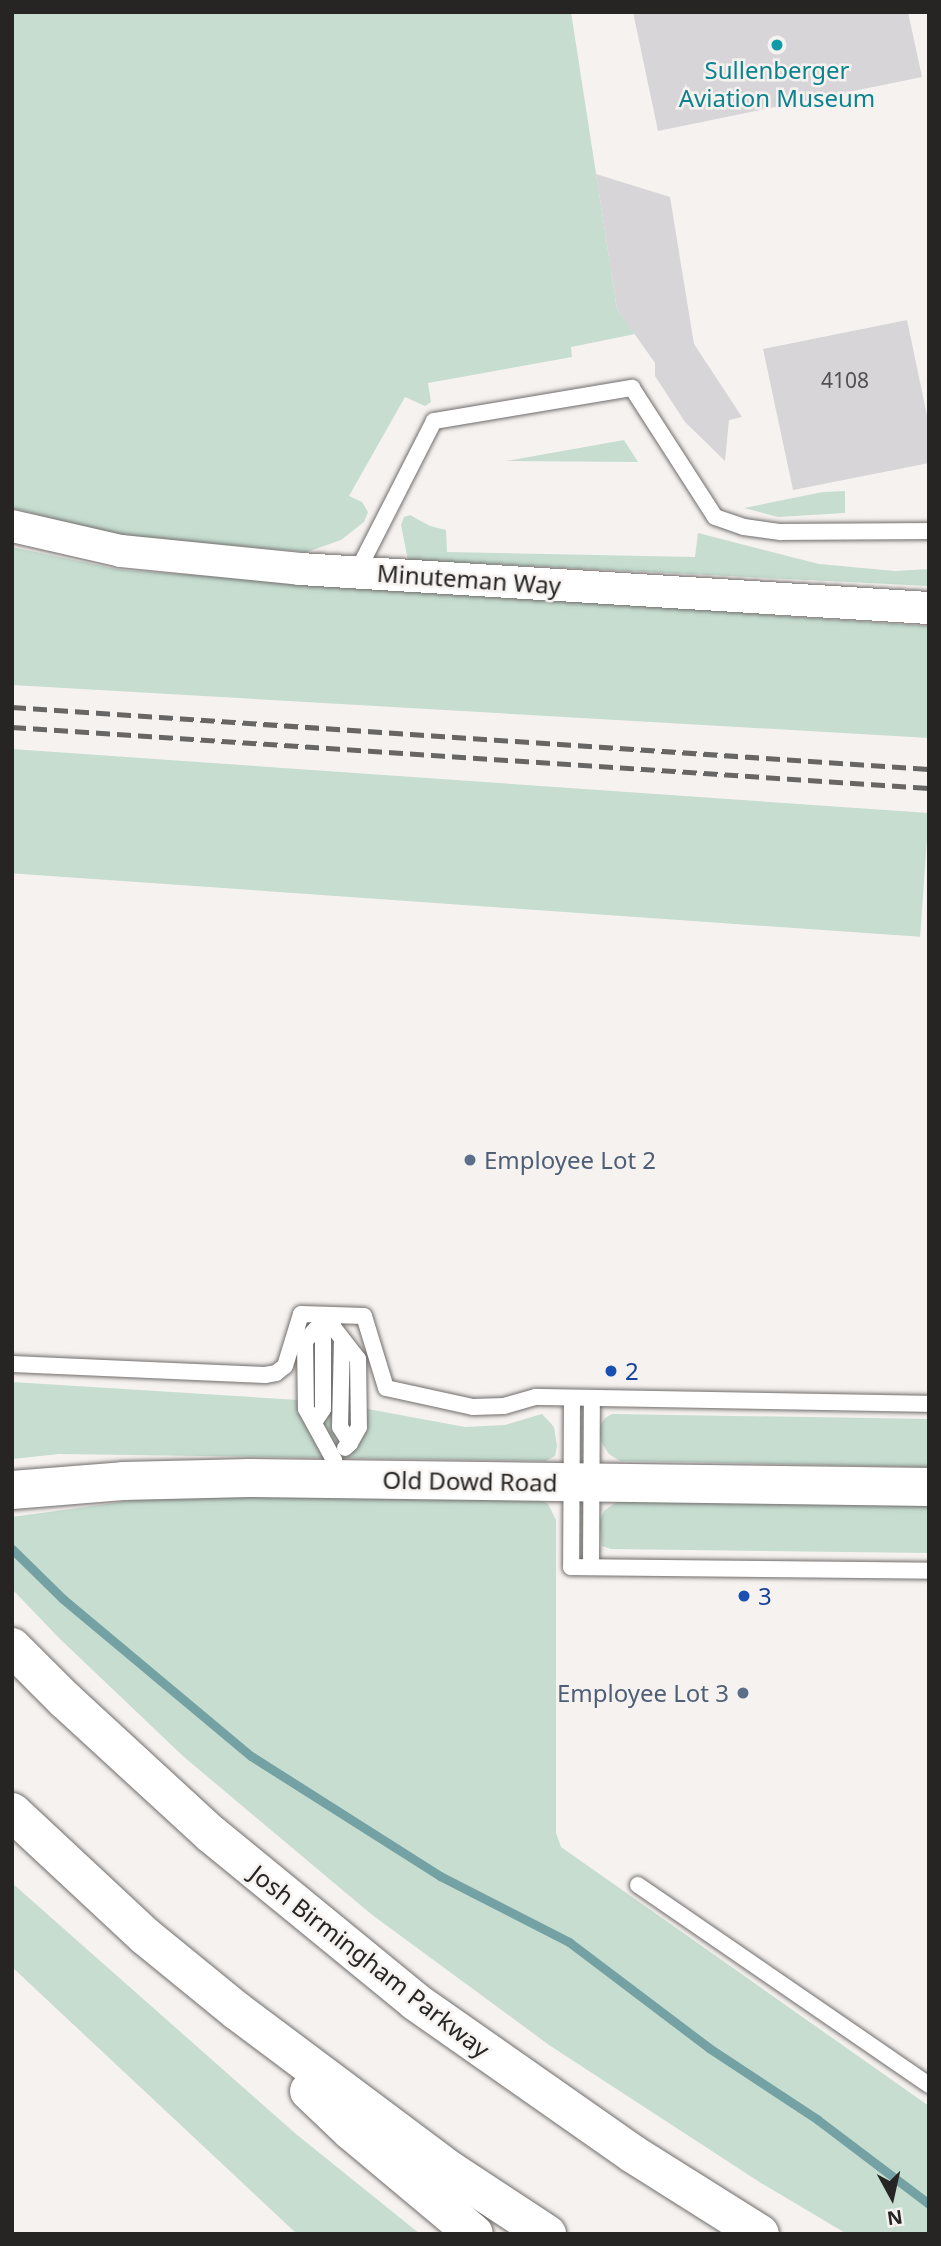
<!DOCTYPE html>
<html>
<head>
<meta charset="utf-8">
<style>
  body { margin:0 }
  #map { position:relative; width:941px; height:2246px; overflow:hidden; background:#f6f2f0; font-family:"Noto Sans",sans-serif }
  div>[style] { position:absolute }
  .green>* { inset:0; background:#c6ddd0; transform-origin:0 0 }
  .stream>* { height:9px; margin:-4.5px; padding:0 4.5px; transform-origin:4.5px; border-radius:4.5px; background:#74a2a4 }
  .building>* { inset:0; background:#d7d5d8 }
  .roads { filter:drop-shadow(0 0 2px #706d6b) drop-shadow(0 0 2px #706d6b) }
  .service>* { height:16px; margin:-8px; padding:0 8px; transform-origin:8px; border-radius:8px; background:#fff }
  .minor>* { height:32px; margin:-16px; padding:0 16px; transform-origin:16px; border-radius:16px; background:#fff }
  .tertiary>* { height:38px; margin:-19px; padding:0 19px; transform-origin:19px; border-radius:19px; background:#fff }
  .secondary>* { height:38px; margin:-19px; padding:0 19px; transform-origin:19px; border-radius:19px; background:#fff }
  .rail>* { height:5px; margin-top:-2.5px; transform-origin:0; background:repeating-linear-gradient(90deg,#676664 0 14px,transparent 0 21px) }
  .dots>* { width:19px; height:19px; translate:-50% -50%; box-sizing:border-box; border:4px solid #f6f2f0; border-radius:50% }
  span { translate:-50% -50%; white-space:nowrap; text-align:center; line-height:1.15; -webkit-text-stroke:5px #f6f2f0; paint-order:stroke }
  .number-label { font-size:21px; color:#525151 }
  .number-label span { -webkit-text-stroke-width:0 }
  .culture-label { font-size:24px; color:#0d838f }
  .street-label { font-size:24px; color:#262524 }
  .service-label { font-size:24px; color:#4e5e75 }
  .left { translate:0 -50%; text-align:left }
  .right { translate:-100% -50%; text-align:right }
  .transit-label { font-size:24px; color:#164399 }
  .frame { position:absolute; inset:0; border:14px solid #262524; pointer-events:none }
  .north { position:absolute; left:857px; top:2162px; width:70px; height:70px; -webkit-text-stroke:5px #f6f2f0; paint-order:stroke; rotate:172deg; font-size:19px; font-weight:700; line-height:28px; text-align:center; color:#262524 }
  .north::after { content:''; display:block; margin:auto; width:24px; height:32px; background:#262524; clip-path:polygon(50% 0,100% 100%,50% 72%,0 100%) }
</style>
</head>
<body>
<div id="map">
  <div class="green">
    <div style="clip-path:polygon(12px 12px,571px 12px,617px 309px,635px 334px,571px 347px,572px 357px,428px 383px,431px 402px,425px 406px,405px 397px,349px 496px,362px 502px,368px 512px,364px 522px,341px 540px,307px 552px,121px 536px,12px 508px)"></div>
    <div style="clip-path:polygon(624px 440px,638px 462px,506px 461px)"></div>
    <div style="clip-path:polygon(845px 491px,845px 513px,778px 517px,744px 508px,823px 492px)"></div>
    <div style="clip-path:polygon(410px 515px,430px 526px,446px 530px,447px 552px,695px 557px,698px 533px,819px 564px,895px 571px,929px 569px,929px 586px,408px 560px,401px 525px,404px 517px)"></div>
    <div style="clip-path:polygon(12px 547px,121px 570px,929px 626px,929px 738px,12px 685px)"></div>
    <div style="left:12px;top:749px;width:919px;height:124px;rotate:4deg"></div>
    <div style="clip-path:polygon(12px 1382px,330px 1402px,465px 1427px,505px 1425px,542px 1414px,554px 1427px,557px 1446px,555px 1456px,546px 1461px,59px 1454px,12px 1459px)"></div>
    <div style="clip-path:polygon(612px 1414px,929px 1419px,929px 1467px,620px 1461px,609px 1454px,601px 1442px,599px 1427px,605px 1418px)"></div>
    <div style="clip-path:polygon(165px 1496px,538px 1499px,548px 1504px,556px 1520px,556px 1833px,561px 1847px,929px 2106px,929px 2234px,847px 2234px,761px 2183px,549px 2045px,371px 1914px,184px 1757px,59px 1638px,12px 1589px,12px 1517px)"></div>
    <div style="clip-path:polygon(617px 1502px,929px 1503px,929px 1553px,611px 1549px,602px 1546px,599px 1521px,605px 1510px)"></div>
    <div style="clip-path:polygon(12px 1883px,296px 2134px,420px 2234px,297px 2234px,12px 1967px)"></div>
  </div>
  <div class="stream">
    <div style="left:12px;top:1549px;width:71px;rotate:44.4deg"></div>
    <div style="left:63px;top:1599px;width:245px;rotate:39.9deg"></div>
    <div style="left:251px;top:1756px;width:224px;rotate:32.4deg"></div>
    <div style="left:440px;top:1876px;width:145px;rotate:27.1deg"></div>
    <div style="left:569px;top:1942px;width:176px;rotate:37.1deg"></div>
    <div style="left:709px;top:2048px;width:131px;rotate:33.4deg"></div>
    <div style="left:818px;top:2120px;width:139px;rotate:37.1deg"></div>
  </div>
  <div class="building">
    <div style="clip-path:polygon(633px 12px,908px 12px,922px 77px,658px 131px)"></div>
    <div style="clip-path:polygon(596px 174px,670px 197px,694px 344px,742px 417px,729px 420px,725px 461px,685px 422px,655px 376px,655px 363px,617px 309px)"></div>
    <div style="clip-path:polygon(907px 320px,929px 425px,929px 463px,793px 490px,763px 349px)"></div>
  </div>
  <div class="roads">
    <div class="service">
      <div style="left:357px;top:572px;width:169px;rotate:-63deg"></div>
      <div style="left:434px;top:421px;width:201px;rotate:-9.5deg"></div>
      <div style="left:632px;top:388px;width:153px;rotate:57.2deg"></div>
      <div style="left:715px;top:517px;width:31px;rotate:19deg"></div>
      <div style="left:744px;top:527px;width:37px;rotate:8deg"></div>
      <div style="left:781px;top:532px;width:148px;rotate:-0.4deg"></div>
      <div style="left:333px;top:1318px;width:9px;rotate:90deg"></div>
      <div style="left:333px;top:1327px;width:41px;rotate:52deg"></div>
      <div style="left:358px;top:1359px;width:68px;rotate:89.2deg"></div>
      <div style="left:359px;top:1427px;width:18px;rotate:119deg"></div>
      <div style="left:333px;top:1327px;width:17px;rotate:173deg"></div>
      <div style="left:316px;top:1329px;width:16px;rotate:133deg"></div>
      <div style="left:305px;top:1341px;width:68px;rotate:89.2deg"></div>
      <div style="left:306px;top:1409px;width:58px;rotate:61.2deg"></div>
      <div style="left:334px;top:1460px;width:19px;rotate:90deg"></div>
      <div style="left:342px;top:1339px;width:88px;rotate:91.3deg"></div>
      <div style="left:340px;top:1427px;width:19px;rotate:58deg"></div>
      <div style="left:350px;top:1443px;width:7px;rotate:135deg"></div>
      <div style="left:12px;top:1364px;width:253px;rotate:2.5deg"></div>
      <div style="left:265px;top:1375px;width:11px;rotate:-10deg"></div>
      <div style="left:276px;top:1373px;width:11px;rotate:-38deg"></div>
      <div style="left:285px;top:1366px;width:54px;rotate:-72.9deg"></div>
      <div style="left:301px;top:1314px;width:63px;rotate:1.8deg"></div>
      <div style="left:364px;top:1316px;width:75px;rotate:73deg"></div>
      <div style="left:386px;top:1388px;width:89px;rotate:12.3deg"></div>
      <div style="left:473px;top:1407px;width:31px;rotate:-2deg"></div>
      <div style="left:504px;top:1406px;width:33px;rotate:-16deg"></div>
      <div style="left:536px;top:1397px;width:393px;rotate:1deg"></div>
      <div style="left:572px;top:1398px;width:169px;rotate:90.3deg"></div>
      <div style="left:571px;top:1567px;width:358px;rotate:0.6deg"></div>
      <div style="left:315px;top:1421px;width:14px;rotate:-56deg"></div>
      <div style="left:323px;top:1409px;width:70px;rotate:-90deg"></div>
      <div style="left:323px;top:1339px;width:12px;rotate:-125deg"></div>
      <div style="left:591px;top:1567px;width:169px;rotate:-89.7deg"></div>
      <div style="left:638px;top:1885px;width:353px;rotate:34.5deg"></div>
    </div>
    <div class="minor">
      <div style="left:12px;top:526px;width:112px;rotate:12.9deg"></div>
      <div style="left:121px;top:551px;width:180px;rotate:5.7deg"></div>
      <div style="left:300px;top:569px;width:630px;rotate:3.55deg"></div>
    </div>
    <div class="tertiary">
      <div style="left:12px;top:1490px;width:111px;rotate:-4.6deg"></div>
      <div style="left:123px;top:1481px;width:127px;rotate:-1.4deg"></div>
      <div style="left:250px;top:1478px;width:679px;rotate:0.76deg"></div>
    </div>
    <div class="secondary">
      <div style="left:12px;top:1647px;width:74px;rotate:45deg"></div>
      <div style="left:64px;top:1699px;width:200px;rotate:42.6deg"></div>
      <div style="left:211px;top:1834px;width:265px;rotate:39.3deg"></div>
      <div style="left:416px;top:2002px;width:265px;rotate:35deg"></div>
      <div style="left:633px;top:2154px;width:150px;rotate:32.2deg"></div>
      <div style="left:12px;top:1812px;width:182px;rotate:43deg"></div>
      <div style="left:145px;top:1936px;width:119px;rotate:39.2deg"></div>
      <div style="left:237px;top:2011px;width:267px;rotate:36.8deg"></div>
      <div style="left:451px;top:2171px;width:115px;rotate:33.3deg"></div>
      <div style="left:309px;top:2091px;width:58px;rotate:43.6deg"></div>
      <div style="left:351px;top:2131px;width:160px;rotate:39.9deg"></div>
    </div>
  </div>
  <div class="rail">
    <div style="left:12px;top:707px;width:919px;rotate:3.87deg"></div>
    <div style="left:12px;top:727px;width:919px;rotate:3.81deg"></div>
  </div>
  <div class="dots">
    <div style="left:777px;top:45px;background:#0f9aa8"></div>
    <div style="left:470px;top:1160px;background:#5c6f8a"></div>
    <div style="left:611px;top:1371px;background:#1a4fb4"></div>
    <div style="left:744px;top:1596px;background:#1a4fb4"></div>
    <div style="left:743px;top:1693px;background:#5c6f8a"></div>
  </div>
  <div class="number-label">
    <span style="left:845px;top:380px">4108</span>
  </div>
  <div class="culture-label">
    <span style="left:777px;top:84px">Sullenberger<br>Aviation Museum</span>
  </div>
  <div class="street-label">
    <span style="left:469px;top:579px;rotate:4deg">Minuteman Way</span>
    <span style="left:470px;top:1481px;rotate:1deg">Old Dowd Road</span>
    <span style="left:370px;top:1961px;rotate:38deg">Josh Birmingham Parkway</span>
  </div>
  <div class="service-label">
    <span class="left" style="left:484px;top:1160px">Employee Lot 2</span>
    <span class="right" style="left:729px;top:1693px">Employee Lot 3</span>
  </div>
  <div class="transit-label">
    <span class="left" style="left:625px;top:1371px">2</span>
    <span class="left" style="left:758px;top:1596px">3</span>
  </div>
  <div class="frame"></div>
  <div class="north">N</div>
</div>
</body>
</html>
